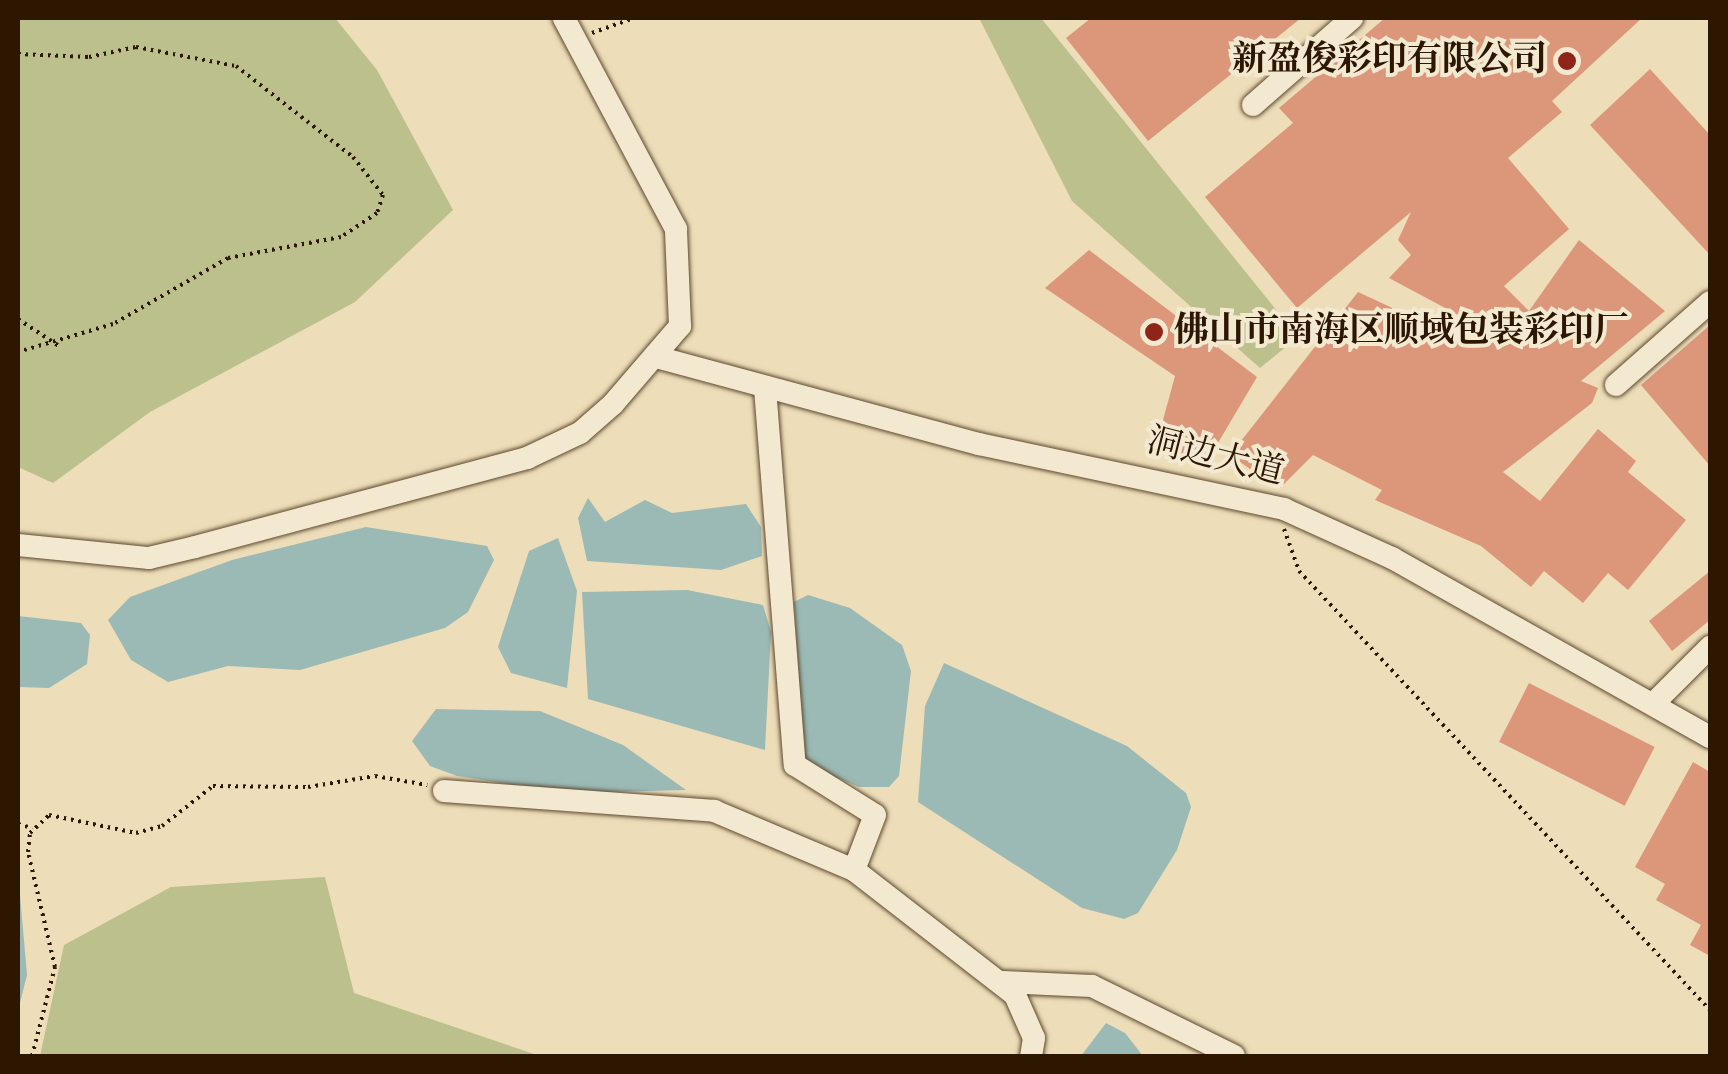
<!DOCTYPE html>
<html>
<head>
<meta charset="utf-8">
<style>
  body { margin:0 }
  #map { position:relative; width:1728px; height:1074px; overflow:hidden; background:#edddb8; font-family:"Old Standard TT","Noto Serif SC",serif }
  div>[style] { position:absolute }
  .green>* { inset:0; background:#bcc08c }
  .water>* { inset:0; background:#9bbab6 }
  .building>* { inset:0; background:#dc977b; transform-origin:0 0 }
  .path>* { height:4px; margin-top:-2px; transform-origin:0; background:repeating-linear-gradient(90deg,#2d1700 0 2.5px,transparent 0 7.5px) }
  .roads { filter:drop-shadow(0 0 2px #5d482e) drop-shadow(0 0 2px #5d482e) }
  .minor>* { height:22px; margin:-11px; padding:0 11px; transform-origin:11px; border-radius:11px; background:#f3e9d1 }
  .dots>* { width:28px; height:28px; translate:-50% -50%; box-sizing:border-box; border:5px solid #f3e9d1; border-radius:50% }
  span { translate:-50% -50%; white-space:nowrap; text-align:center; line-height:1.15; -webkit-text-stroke:8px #f3e9d1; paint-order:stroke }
  .poi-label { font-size:35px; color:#2d1700; font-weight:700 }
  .right { translate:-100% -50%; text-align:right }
  .left { translate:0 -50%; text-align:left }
  .street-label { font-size:35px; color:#2d1700 }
  .frame { position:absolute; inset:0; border:20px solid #2d1700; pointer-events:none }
</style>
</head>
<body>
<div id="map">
  <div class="green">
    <div style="clip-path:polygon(18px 18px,335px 18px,377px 70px,453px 210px,355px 302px,150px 412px,53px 483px,18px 467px)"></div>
    <div style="clip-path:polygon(979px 18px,1041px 18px,1298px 337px,1260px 368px,1072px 201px)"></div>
    <div style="clip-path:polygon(325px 877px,354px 993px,540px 1056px,40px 1056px,64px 945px,171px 887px)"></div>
  </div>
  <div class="water">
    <div style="clip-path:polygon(588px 498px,605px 522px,645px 500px,672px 513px,746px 504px,761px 527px,762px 556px,721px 570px,587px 561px,578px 518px)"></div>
    <div style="clip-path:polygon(366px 527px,487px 546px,494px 560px,468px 612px,445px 628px,300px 670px,228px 666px,168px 682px,131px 660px,108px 620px,130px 597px,232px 560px)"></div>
    <div style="clip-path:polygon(558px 538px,577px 591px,567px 688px,511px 673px,498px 647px,529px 551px)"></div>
    <div style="clip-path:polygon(687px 590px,763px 605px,771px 632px,765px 750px,588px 699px,582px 592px)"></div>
    <div style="clip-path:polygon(808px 595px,850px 608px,902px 645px,911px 671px,899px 776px,889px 787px,859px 787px,804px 764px,794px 602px)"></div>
    <div style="clip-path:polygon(18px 616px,81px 623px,90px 635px,87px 664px,49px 688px,18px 687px)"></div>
    <div style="clip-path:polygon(944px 663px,1127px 746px,1186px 793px,1191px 807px,1177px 850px,1138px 913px,1124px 919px,1082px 908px,918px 802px,925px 706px)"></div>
    <div style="clip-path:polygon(436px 709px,540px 711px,623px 745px,686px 790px,566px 793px,457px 776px,430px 766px,412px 741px)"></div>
    <div style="clip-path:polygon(18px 872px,27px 975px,18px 1011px)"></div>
    <div style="clip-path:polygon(1106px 1023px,1125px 1033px,1143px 1056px,1081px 1056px)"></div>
  </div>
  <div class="building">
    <div style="clip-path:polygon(1091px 18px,1301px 18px,1148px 141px,1066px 38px)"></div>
    <div style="clip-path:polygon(1385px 18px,1642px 18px,1552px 101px,1562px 112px,1508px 158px,1569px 229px,1504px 286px,1529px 311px,1579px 240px,1665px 311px,1581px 381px,1598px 388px,1592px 403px,1503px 472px,1540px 501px,1598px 429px,1636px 461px,1628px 472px,1686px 520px,1628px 590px,1608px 573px,1583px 603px,1544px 571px,1531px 587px,1481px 546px,1375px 500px,1382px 490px,1313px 455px,1279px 489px,1230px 455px,1358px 292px,1453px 336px,1462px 317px,1389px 278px,1411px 255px,1398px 240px,1411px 212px,1297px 308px,1205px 197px,1293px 123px,1279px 108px)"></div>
    <div style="clip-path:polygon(1650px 69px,1710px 135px,1710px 255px,1590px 125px)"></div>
    <div style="clip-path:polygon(1089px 250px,1257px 377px,1206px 463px,1154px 453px,1175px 376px,1045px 288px)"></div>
    <div style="clip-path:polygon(1710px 325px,1710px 466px,1641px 385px)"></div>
    <div style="clip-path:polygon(1710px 571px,1710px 620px,1672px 651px,1649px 621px)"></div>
    <div style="left:1529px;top:683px;width:141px;height:66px;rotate:27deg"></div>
    <div style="clip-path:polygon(1693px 762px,1710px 772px,1710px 956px,1690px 945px,1701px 925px,1656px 900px,1665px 884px,1635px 867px)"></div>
  </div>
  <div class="path">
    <div style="left:592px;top:33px;width:45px;rotate:-19.7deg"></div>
    <div style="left:18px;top:54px;width:71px;rotate:2.4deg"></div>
    <div style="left:89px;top:57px;width:48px;rotate:-12deg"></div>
    <div style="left:136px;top:47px;width:102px;rotate:10.8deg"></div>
    <div style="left:236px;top:66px;width:148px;rotate:37.9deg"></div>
    <div style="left:353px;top:157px;width:48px;rotate:51.7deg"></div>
    <div style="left:383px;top:195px;width:19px;rotate:108deg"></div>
    <div style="left:377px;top:213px;width:43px;rotate:146.3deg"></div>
    <div style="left:341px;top:237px;width:115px;rotate:169.5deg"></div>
    <div style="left:228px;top:258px;width:133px;rotate:150.1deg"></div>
    <div style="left:113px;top:324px;width:99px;rotate:163.6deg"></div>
    <div style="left:18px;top:319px;width:49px;rotate:33.4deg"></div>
    <div style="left:1284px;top:529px;width:45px;rotate:70.3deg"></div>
    <div style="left:1299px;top:571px;width:601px;rotate:46.89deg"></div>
    <div style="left:18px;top:824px;width:15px;rotate:16deg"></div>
    <div style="left:32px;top:1056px;width:92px;rotate:-75.5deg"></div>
    <div style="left:55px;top:967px;width:118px;rotate:-103.2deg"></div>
    <div style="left:28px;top:852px;width:19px;rotate:-84deg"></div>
    <div style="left:30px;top:833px;width:26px;rotate:-43deg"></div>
    <div style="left:49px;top:815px;width:89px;rotate:11.7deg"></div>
    <div style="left:136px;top:833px;width:27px;rotate:-15deg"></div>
    <div style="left:162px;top:826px;width:65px;rotate:-38.1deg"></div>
    <div style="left:213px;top:786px;width:95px;rotate:0.6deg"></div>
    <div style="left:308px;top:787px;width:68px;rotate:-9.3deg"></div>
    <div style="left:375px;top:776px;width:53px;rotate:9.8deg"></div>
  </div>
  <div class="roads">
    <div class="minor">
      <div style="left:1253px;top:105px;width:132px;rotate:-41.3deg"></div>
      <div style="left:660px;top:358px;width:330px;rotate:15.1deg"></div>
      <div style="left:979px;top:444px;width:312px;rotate:12deg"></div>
      <div style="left:1284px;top:509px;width:119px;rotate:24.4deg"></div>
      <div style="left:1392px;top:558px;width:365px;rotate:29.4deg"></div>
      <div style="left:1616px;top:385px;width:125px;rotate:-41.4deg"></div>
      <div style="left:765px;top:388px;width:378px;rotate:85.5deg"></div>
      <div style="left:795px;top:765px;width:94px;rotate:32deg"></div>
      <div style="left:875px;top:815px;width:59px;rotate:110.9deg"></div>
      <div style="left:854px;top:870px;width:204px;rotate:37.8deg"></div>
      <div style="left:1015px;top:995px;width:47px;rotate:66.2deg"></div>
      <div style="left:1034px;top:1038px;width:18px;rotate:99deg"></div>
      <div style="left:18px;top:545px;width:132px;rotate:5.7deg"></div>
      <div style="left:149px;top:558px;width:47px;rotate:-13.4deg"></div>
      <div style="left:195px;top:547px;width:344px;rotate:-15deg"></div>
      <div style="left:527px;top:458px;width:59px;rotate:-25.3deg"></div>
      <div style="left:580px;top:433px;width:44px;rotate:-41.3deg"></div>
      <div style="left:613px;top:404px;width:103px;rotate:-49.3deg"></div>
      <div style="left:680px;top:326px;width:97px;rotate:-92.4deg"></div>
      <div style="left:676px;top:229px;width:239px;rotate:-118deg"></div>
      <div style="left:1653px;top:704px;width:81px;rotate:-45deg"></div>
      <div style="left:444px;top:791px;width:271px;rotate:4.2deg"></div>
      <div style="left:714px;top:811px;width:152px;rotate:22.9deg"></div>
      <div style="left:1003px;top:982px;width:89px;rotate:2.6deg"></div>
      <div style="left:1092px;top:986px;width:158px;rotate:26.2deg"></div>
    </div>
  </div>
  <div class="dots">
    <div style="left:1567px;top:61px;background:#8f2418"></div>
    <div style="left:1154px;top:332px;background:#8f2418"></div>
  </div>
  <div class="poi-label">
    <span class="right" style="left:1547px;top:61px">新盈俊彩印有限公司</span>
    <span class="left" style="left:1174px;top:332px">佛山市南海区顺域包装彩印厂</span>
  </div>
  <div class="street-label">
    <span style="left:1215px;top:458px;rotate:14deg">洞边大道</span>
  </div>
  <div class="frame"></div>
</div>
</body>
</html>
